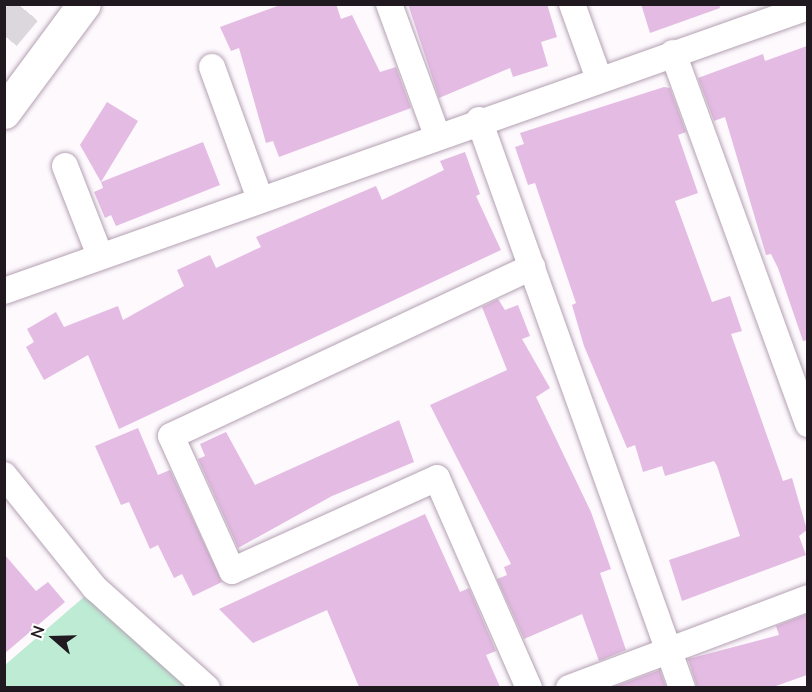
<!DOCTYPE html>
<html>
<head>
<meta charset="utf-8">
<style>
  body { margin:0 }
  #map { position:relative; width:812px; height:692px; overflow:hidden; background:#fdf9fd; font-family:Mulish,sans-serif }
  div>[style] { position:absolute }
  .green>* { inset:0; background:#bdebd4 }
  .building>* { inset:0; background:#e4bbe3 }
  .motorway-tunnel>* { height:33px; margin-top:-16.5px; transform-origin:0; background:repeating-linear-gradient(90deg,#dcd7dc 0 33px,transparent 0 49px) }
  .roads { filter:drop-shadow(0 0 2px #b4a1b3) drop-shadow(0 0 2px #b4a1b3) }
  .minor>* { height:26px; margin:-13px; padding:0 13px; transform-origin:13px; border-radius:13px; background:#fff }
  .trunk>* { height:33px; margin:-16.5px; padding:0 16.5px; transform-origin:16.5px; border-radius:16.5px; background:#fff }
  span { translate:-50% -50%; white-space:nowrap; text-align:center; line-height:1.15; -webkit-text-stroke:4.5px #fff; paint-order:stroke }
  .frame { position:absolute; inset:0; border:6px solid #201920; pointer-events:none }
  .north { position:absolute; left:24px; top:608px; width:60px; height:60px; -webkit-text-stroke:4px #fff; paint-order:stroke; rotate:290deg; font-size:16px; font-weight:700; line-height:24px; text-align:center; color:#201920 }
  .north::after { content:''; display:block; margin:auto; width:21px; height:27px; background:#201920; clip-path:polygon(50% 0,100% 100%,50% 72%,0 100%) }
</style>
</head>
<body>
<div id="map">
  <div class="green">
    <div style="clip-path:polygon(85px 596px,186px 687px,5px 687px,5px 665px)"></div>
  </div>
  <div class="building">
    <div style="clip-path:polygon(283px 4px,336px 4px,341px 19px,352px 15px,380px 72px,396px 67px,411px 108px,279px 157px,273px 141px,266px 143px,239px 48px,231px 51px,220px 27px)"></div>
    <div style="clip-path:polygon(408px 4px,547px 4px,557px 37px,541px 42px,548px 66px,513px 77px,510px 68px,439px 98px)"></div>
    <div style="clip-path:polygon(641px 4px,719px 4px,720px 8px,650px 33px)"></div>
    <div style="clip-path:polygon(807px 46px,807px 340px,803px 341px,778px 268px,771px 254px,766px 255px,725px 117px,714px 121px,698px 78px,763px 54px,765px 61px)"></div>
    <div style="clip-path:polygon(664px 87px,670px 88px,686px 132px,678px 135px,698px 193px,675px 201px,712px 302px,730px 296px,742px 331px,731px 334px,783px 481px,792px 478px,807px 530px,799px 536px,806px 555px,682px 601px,669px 560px,740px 536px,717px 466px,714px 461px,665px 476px,662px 466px,643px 472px,635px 445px,627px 448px,584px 346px,572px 305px,576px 303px,535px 183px,528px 185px,515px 147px,524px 144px,520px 133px)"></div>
    <div style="clip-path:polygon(107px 102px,138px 121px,101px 182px,80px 145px)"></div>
    <div style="clip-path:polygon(203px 142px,220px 185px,116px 226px,111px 215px,105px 218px,94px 192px,103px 188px,101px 182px)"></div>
    <div style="clip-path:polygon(465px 152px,480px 194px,476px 196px,501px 250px,119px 429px,88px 355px,44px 380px,26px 347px,34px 342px,27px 329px,56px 312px,64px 327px,118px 306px,123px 320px,184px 286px,177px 270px,210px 255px,216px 268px,261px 247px,256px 237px,376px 186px,382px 200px,444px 170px,440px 161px)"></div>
    <div style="clip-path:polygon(498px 299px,505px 310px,518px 305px,530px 336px,522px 339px,550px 388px,536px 397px,591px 512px,611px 569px,600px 573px,626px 650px,599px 661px,582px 614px,524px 639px,497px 579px,507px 575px,504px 567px,511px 564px,430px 405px,507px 370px,482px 307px)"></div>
    <div style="clip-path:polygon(399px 420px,414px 462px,332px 496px,238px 548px,198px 459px,205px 456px,200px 444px,226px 432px,255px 485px)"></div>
    <div style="clip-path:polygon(138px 428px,158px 475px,170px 470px,222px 582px,193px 596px,182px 574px,174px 578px,158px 545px,150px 549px,129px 502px,121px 505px,95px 446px)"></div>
    <div style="clip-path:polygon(425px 514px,460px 592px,469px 588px,496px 651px,486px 655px,500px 687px,359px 687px,327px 610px,253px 643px,219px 609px)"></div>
    <div style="clip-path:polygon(4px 554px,36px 591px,48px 582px,65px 602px,4px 654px)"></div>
    <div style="clip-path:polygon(807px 614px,807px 675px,773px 687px,697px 687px,688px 659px,779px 635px,776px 626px)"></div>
    <div style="clip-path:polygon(660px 670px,666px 687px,613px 687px)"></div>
  </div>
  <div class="motorway-tunnel">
    <div style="left:4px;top:35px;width:40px;rotate:-50deg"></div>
  </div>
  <div class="roads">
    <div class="minor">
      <div style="left:389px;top:4px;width:140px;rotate:69.9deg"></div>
      <div style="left:572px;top:4px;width:80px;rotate:70.2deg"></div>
      <div style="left:673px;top:53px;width:395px;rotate:70deg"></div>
      <div style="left:212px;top:67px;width:140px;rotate:70deg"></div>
      <div style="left:479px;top:120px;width:603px;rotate:70.33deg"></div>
      <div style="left:65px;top:166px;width:97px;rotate:68.7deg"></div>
      <div style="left:4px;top:291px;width:853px;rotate:-19.45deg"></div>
      <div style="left:4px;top:475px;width:145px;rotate:51.2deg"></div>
      <div style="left:95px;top:588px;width:150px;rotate:41.8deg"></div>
      <div style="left:529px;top:688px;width:229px;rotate:-113.7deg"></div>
      <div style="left:437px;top:478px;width:225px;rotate:155.6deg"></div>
      <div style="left:232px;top:571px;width:148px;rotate:-114.3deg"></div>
      <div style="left:171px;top:436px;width:399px;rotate:-25.1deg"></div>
      <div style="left:569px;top:688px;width:255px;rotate:-20.6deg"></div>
    </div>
    <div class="trunk">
      <div style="left:4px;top:112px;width:134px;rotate:-53.5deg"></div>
    </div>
  </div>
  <div class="frame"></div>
  <div class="north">N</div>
</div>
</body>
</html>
